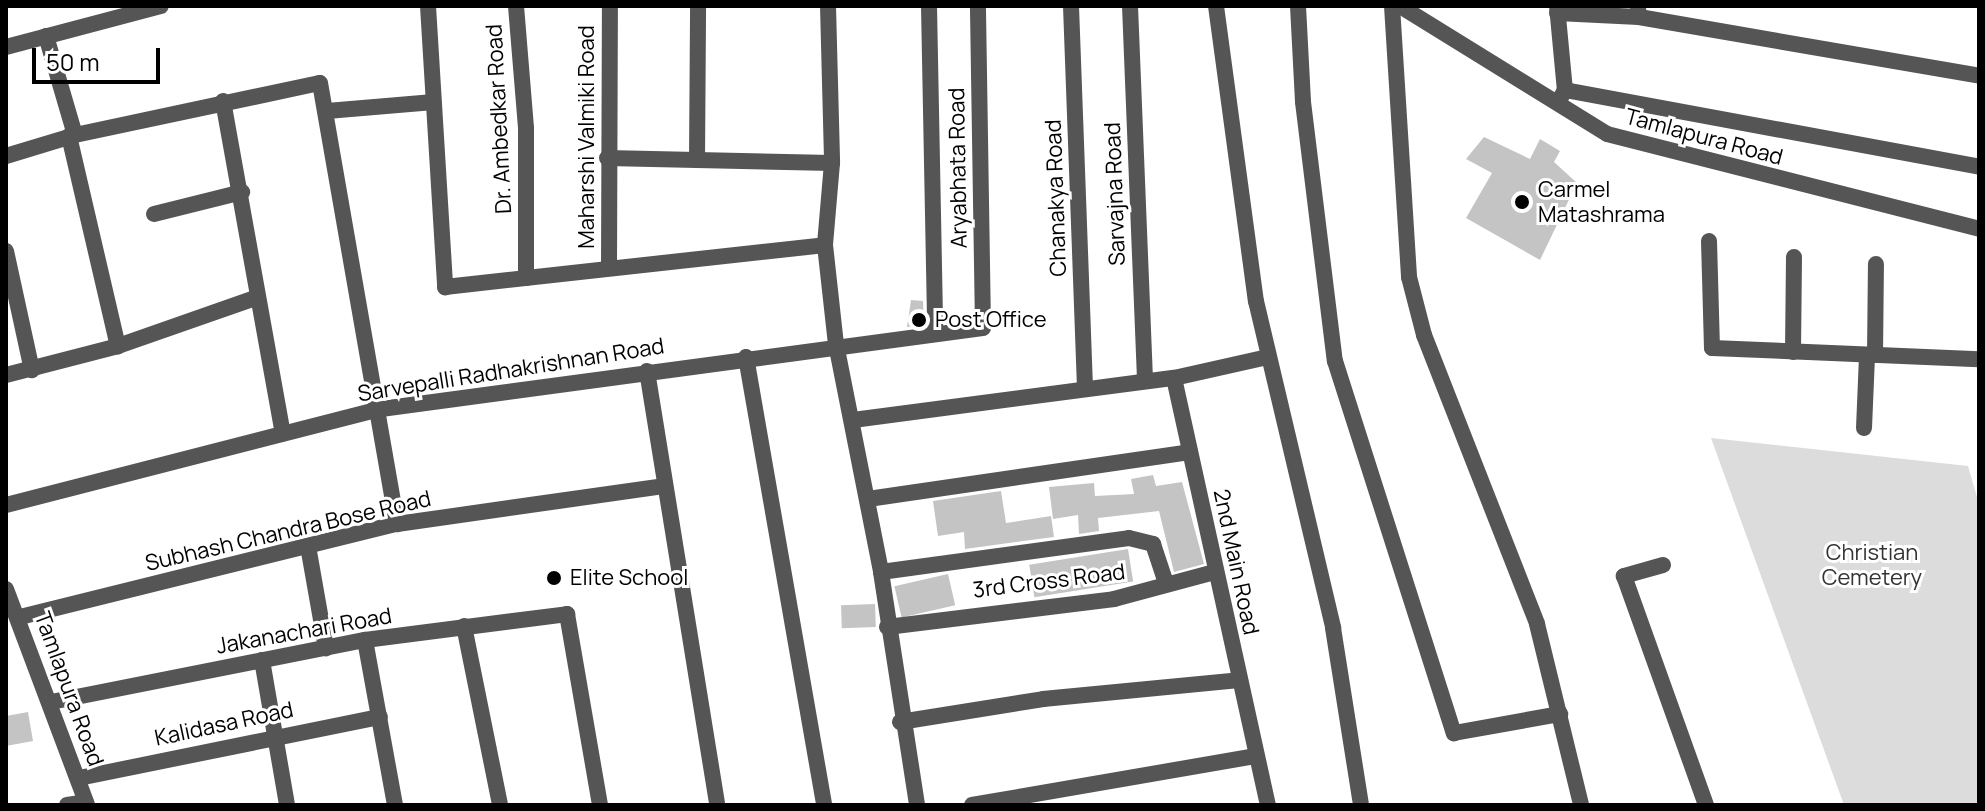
<!DOCTYPE html>
<html>
<head>
<meta charset="utf-8">
<style>
  body { margin:0 }
  #map { position:relative; width:1985px; height:811px; overflow:hidden; background:#fff; font-family:Manrope,sans-serif }
  div>[style] { position:absolute }
  .green>* { inset:0; background:#dcdcdc }
  .building>* { inset:0; background:#c4c4c4; transform-origin:0 0 }
  .minor>* { height:16px; margin:-8px; padding:0 8px; transform-origin:8px; border-radius:8px; background:#555 }
  .dots>* { width:22px; height:22px; translate:-50% -50%; box-sizing:border-box; border:4px solid #fff; border-radius:50% }
  span { translate:-50% -50%; white-space:nowrap; text-align:center; line-height:1.15; -webkit-text-stroke:6px #fff; paint-order:stroke }
  .street-label { font-size:22px; color:#000 }
  .poi-label { font-size:22px; color:#000 }
  .left { translate:0 -50%; text-align:left }
  .park-label { font-size:22px; color:#333 }
  .frame { position:absolute; inset:0; border:8px solid #000; pointer-events:none }
  .scale { position:absolute; left:32px; top:48px; width:128px; height:36px; box-sizing:border-box; border:4px solid #000; border-top:0; padding-left:10px; font-size:24px; line-height:28px; white-space:nowrap; color:#000; -webkit-text-stroke:6px #fff; paint-order:stroke }
</style>
</head>
<body>
<div id="map">
  <div class="green">
    <div style="clip-path:polygon(1711px 438px,1968px 466px,1979px 504px,1979px 805px,1844px 805px)"></div>
  </div>
  <div class="building">
    <div style="clip-path:polygon(1484px 137px,1530px 159px,1540px 139px,1560px 151px,1554px 162px,1577px 183px,1540px 260px,1466px 218px,1492px 173px,1466px 159px)"></div>
    <div style="clip-path:polygon(911px 300px,923px 301px,924px 325px,907px 327px)"></div>
    <div style="clip-path:polygon(1153px 475px,1156px 486px,1182px 482px,1204px 564px,1174px 572px,1159px 511px,1098px 518px,1099px 531px,1079px 534px,1078px 515px,1053px 519px,1049px 487px,1094px 483px,1095px 496px,1134px 494px,1131px 479px)"></div>
    <div style="clip-path:polygon(1001px 491px,1006px 523px,1051px 516px,1054px 537px,965px 549px,964px 532px,938px 536px,933px 501px)"></div>
    <div style="left:1128px;top:549px;width:33px;height:100px;rotate:81deg"></div>
    <div style="left:948px;top:574px;width:32px;height:55px;rotate:77deg"></div>
    <div style="left:875px;top:604px;width:23px;height:34px;rotate:88deg"></div>
    <div style="clip-path:polygon(28px 712px,33px 741px,6px 746px,6px 716px)"></div>
  </div>
  <div class="minor">
    <div style="left:428px;top:6px;width:282px;rotate:86.5deg"></div>
    <div style="left:445px;top:287px;width:382px;rotate:-6.3deg"></div>
    <div style="left:516px;top:6px;width:122px;rotate:85.3deg"></div>
    <div style="left:526px;top:128px;width:150px;rotate:90deg"></div>
    <div style="left:828px;top:6px;width:157px;rotate:88.5deg"></div>
    <div style="left:832px;top:163px;width:82px;rotate:94.9deg"></div>
    <div style="left:825px;top:245px;width:100px;rotate:83.7deg"></div>
    <div style="left:836px;top:344px;width:232px;rotate:78.8deg"></div>
    <div style="left:881px;top:572px;width:236px;rotate:81.2deg"></div>
    <div style="left:929px;top:6px;width:327px;rotate:88.9deg"></div>
    <div style="left:1071px;top:6px;width:382px;rotate:87.9deg"></div>
    <div style="left:1130px;top:6px;width:374px;rotate:87.7deg"></div>
    <div style="left:1216px;top:6px;width:298px;rotate:82.3deg"></div>
    <div style="left:1256px;top:301px;width:336px;rotate:76.7deg"></div>
    <div style="left:1333px;top:628px;width:179px;rotate:81deg"></div>
    <div style="left:1298px;top:6px;width:96px;rotate:87deg"></div>
    <div style="left:1303px;top:102px;width:261px;rotate:83deg"></div>
    <div style="left:1335px;top:361px;width:391px;rotate:72.3deg"></div>
    <div style="left:1454px;top:733px;width:108px;rotate:-10.2deg"></div>
    <div style="left:1392px;top:6px;width:272px;rotate:86.4deg"></div>
    <div style="left:1409px;top:277px;width:60px;rotate:75.5deg"></div>
    <div style="left:1424px;top:335px;width:310px;rotate:68.6deg"></div>
    <div style="left:1537px;top:624px;width:186px;rotate:76.3deg"></div>
    <div style="left:1400px;top:6px;width:243px;rotate:31.7deg"></div>
    <div style="left:1607px;top:134px;width:384px;rotate:14.3deg"></div>
    <div style="left:1557px;top:6px;width:84px;rotate:84.6deg"></div>
    <div style="left:1565px;top:90px;width:10px;rotate:119deg"></div>
    <div style="left:1557px;top:13px;width:82px;rotate:2.8deg"></div>
    <div style="left:1639px;top:17px;width:9px;rotate:-96deg"></div>
    <div style="left:1639px;top:17px;width:345px;rotate:9.8deg"></div>
    <div style="left:46px;top:36px;width:103px;rotate:73.7deg"></div>
    <div style="left:6px;top:47px;width:160px;rotate:-14.8deg"></div>
    <div style="left:1565px;top:90px;width:421px;rotate:10.5deg"></div>
    <div style="left:223px;top:101px;width:338px;rotate:79.8deg"></div>
    <div style="left:327px;top:111px;width:107px;rotate:-4.8deg"></div>
    <div style="left:69px;top:136px;width:216px;rotate:76.9deg"></div>
    <div style="left:6px;top:156px;width:72px;rotate:-16.9deg"></div>
    <div style="left:75px;top:135px;width:250px;rotate:-12deg"></div>
    <div style="left:320px;top:83px;width:448px;rotate:80.1deg"></div>
    <div style="left:607px;top:158px;width:225px;rotate:1.3deg"></div>
    <div style="left:697px;top:160px;width:154px;rotate:-89.6deg"></div>
    <div style="left:154px;top:214px;width:91px;rotate:-14deg"></div>
    <div style="left:1709px;top:241px;width:107px;rotate:88.4deg"></div>
    <div style="left:1712px;top:348px;width:267px;rotate:2.4deg"></div>
    <div style="left:6px;top:251px;width:122px;rotate:77.7deg"></div>
    <div style="left:609px;top:268px;width:262px;rotate:-89.8deg"></div>
    <div style="left:1793px;top:352px;width:95px;rotate:-89.4deg"></div>
    <div style="left:1875px;top:355px;width:91px;rotate:-89.4deg"></div>
    <div style="left:746px;top:357px;width:455px;rotate:80.1deg"></div>
    <div style="left:647px;top:371px;width:440px;rotate:80.8deg"></div>
    <div style="left:6px;top:375px;width:116px;rotate:-14.5deg"></div>
    <div style="left:118px;top:346px;width:148px;rotate:-19.3deg"></div>
    <div style="left:1174px;top:378px;width:437px;rotate:77.6deg"></div>
    <div style="left:853px;top:420px;width:324px;rotate:-7.5deg"></div>
    <div style="left:1174px;top:378px;width:96px;rotate:-12.6deg"></div>
    <div style="left:1864px;top:428px;width:73px;rotate:-87.6deg"></div>
    <div style="left:868px;top:499px;width:325px;rotate:-8.3deg"></div>
    <div style="left:6px;top:505px;width:387px;rotate:-14.4deg"></div>
    <div style="left:381px;top:409px;width:607px;rotate:-7.66deg"></div>
    <div style="left:983px;top:328px;width:322px;rotate:-90.9deg"></div>
    <div style="left:308px;top:546px;width:104px;rotate:80deg"></div>
    <div style="left:1663px;top:565px;width:41px;rotate:164.2deg"></div>
    <div style="left:1624px;top:576px;width:243px;rotate:70.3deg"></div>
    <div style="left:881px;top:572px;width:250px;rotate:-7.8deg"></div>
    <div style="left:1129px;top:538px;width:25px;rotate:14deg"></div>
    <div style="left:1153px;top:544px;width:41px;rotate:71.6deg"></div>
    <div style="left:6px;top:589px;width:231px;rotate:69.4deg"></div>
    <div style="left:20px;top:617px;width:388px;rotate:-13.9deg"></div>
    <div style="left:397px;top:524px;width:269px;rotate:-8.1deg"></div>
    <div style="left:464px;top:626px;width:183px;rotate:78.6deg"></div>
    <div style="left:887px;top:627px;width:229px;rotate:-7deg"></div>
    <div style="left:1114px;top:599px;width:105px;rotate:-15deg"></div>
    <div style="left:365px;top:640px;width:168px;rotate:79.7deg"></div>
    <div style="left:262px;top:660px;width:147px;rotate:80.2deg"></div>
    <div style="left:51px;top:702px;width:320px;rotate:-11.2deg"></div>
    <div style="left:365px;top:640px;width:204px;rotate:-7.3deg"></div>
    <div style="left:567px;top:614px;width:194px;rotate:80.2deg"></div>
    <div style="left:900px;top:722px;width:145px;rotate:-9.1deg"></div>
    <div style="left:1043px;top:699px;width:197px;rotate:-5.5deg"></div>
    <div style="left:79px;top:778px;width:307px;rotate:-11.5deg"></div>
    <div style="left:67px;top:805px;width:19px;rotate:-9deg"></div>
    <div style="left:972px;top:805px;width:287px;rotate:-9.8deg"></div>
  </div>
  <div class="dots">
    <div style="left:1522px;top:202px;background:#000"></div>
    <div style="left:919px;top:320px;background:#000"></div>
    <div style="left:554px;top:578px;background:#000"></div>
  </div>
  <div class="street-label">
    <span style="left:499px;top:119px;rotate:-93deg">Dr. Ambedkar Road</span>
    <span style="left:587px;top:137px;rotate:-90deg">Maharshi Valmiki Road</span>
    <span style="left:1704px;top:137px;rotate:15deg">Tamlapura Road</span>
    <span style="left:958px;top:168px;rotate:-91deg">Aryabhata Road</span>
    <span style="left:1115px;top:194px;rotate:-92deg">Sarvajna Road</span>
    <span style="left:1056px;top:198px;rotate:-92deg">Chanakya Road</span>
    <span style="left:511px;top:370px;rotate:-9deg">Sarvepalli Radhakrishnan Road</span>
    <span style="left:288px;top:531px;rotate:-13deg">Subhash Chandra Bose Road</span>
    <span style="left:1236px;top:562px;rotate:78deg">2nd Main Road</span>
    <span style="left:1049px;top:581px;rotate:-7deg">3rd Cross Road</span>
    <span style="left:304px;top:631px;rotate:-10deg">Jakanachari Road</span>
    <span style="left:69px;top:689px;rotate:70deg">Tamlapura Road</span>
    <span style="left:224px;top:724px;rotate:-12deg">Kalidasa Road</span>
  </div>
  <div class="poi-label">
    <span class="left" style="left:1538px;top:202px">Carmel<br>Matashrama</span>
    <span class="left" style="left:935px;top:320px">Post Office</span>
    <span class="left" style="left:570px;top:578px">Elite School</span>
  </div>
  <div class="park-label">
    <span style="left:1872px;top:565px">Christian<br>Cemetery</span>
  </div>
  <div class="frame"></div>
  <div class="scale">50 m</div>
</div>
</body>
</html>
